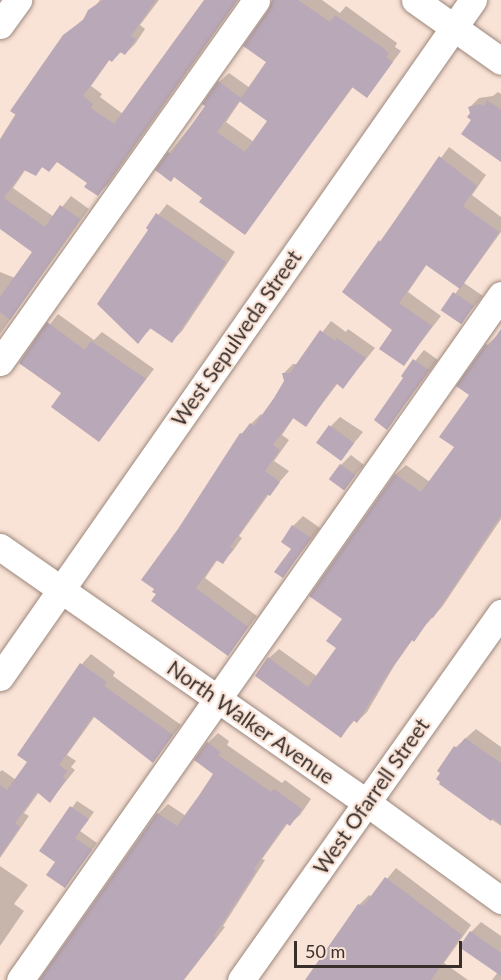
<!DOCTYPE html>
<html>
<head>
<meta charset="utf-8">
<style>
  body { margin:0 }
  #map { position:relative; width:501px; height:980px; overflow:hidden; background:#f9e2d6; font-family:Lato,sans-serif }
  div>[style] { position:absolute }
  .shadow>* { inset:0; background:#0003 }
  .building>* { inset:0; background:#b9a8b8; transform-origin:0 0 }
  .roads { filter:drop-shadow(0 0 2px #9c877c) drop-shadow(0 0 2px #9c877c) }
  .minor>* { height:27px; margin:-13.5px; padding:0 13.5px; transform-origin:13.5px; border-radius:13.5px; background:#fff }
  span { translate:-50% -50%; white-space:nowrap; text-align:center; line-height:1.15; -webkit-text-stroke:4.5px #f9e2d6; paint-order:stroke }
  .street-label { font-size:21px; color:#382f2b }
  .scale { position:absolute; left:294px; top:941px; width:168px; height:27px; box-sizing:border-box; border:3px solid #382f2b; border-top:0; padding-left:8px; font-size:18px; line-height:21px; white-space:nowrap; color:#382f2b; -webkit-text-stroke:4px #f9e2d6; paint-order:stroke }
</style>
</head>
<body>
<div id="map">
  <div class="shadow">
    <div style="clip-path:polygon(100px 0,159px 0,140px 25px,145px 29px,135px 44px,125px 54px,122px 51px,112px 61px,110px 59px,91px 86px,102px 94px,100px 97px,123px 114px,206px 0,238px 0,108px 184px,98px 194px,89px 183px,58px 161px,43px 166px,36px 174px,26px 169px,13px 188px,54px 217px,71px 196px,89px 209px,0 334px,0 272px,15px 278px,34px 252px,0 228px,0 139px,64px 36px,86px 17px)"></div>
    <div style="clip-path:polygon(evenodd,272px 0,322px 0,340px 13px,346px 6px,397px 43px,395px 47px,401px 51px,367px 96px,353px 87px,245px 233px,204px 197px,169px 153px,207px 106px,219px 82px,229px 73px,250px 88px,268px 62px,272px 0,241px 100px,269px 120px,254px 142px,226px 122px,241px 100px)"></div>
    <div style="clip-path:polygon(498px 92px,501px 94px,501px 153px,473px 120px,469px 108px,479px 98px,493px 96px)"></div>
    <div style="clip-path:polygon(449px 147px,486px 175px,472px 195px,501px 217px,501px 232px,464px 283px,483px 296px,460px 323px,443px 311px,460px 287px,427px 264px,408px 292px,441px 316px,404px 364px,395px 329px,344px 291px)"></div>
    <div style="clip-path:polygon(167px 204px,235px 252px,182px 331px,172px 341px,152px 327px,138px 342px,150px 229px,148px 228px)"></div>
    <div style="clip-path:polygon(58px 314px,94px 340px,102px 332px,154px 369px,99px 440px,63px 392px,20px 364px)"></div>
    <div style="clip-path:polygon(331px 321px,346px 332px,348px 329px,375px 348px,343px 387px,338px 383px,306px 425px,294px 417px,282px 435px,289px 440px,274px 461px,289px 471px,269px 494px,239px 536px,242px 538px,232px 552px,222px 562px,218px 559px,205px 578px,257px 616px,228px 655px,158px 594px,179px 530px,241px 434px,261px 414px,263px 416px,286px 381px,284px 373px,293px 364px,298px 364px)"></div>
    <div style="clip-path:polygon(501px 332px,501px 519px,442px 607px,413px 639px,394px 666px,367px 712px,357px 722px,355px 720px,341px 736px,269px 658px,279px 649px,318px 677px,338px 648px,344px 619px,311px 596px,396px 474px,406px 465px,430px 482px,456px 447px,487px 345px)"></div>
    <div style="clip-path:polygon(424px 350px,438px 360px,387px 428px,405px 378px,403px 376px)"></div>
    <div style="clip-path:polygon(340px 417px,363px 432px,341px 459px,331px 426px)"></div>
    <div style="clip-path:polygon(351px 455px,364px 465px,344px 488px,341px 465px)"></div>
    <div style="clip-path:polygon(303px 516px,320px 528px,283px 576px,294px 548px,293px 526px)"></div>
    <div style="clip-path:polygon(91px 654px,115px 672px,113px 676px,181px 725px,153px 761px,95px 716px,67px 755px,76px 761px,71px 767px,75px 770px,50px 801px,39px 792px,24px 813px,29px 816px,0 858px,0 772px,2px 770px,16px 780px,29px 762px,19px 755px,82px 664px)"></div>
    <div style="clip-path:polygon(476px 729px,501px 747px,501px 826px,441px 784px,442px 773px,439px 771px,456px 747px)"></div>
    <div style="clip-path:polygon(218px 733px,229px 741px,227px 745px,282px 783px,285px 780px,311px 799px,300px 815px,290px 824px,288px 823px,262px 859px,265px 860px,223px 926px,225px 927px,184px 980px,41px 980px,158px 814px,168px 804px,186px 816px,215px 773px,208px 743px)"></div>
    <div style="clip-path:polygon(77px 801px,94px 812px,80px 831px,97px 843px,65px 886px,57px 862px,41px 850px)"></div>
    <div style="clip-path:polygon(0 866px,28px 885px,14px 904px,24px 911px,0 946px)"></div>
    <div style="clip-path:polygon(396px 868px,471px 925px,444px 963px,468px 980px,307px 980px,359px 905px,369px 895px,372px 897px)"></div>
    <div style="clip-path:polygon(481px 922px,501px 936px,501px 980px,492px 980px,498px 972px,471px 932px)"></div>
  </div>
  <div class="building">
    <div style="clip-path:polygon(103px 0,156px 0,131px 36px,136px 39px,125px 55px,120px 52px,112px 62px,109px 60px,83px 96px,93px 104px,91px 108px,114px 124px,204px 0,237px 0,98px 196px,84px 187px,87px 183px,57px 162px,49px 172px,42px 167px,36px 176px,24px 170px,4px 198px,45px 227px,60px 205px,80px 219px,10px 320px,0 312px,0 297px,32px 252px,0 229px,0 140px,16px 115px,10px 111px,63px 35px,83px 20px,88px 10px)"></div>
    <div style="clip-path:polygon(evenodd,272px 0,298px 0,330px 22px,335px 15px,382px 47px,389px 53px,386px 57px,393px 62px,367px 98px,352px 87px,245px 235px,199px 202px,202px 198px,174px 177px,171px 182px,155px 170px,168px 152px,171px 154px,205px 106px,202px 104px,218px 81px,241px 98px,266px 62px,243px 46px,269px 9px,272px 0,239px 101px,267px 121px,245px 152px,217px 132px,239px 101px)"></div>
    <div style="clip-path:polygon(487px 100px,501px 110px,501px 162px,461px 134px,471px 120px,467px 117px,470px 113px,468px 107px,480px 104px,484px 106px)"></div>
    <div style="clip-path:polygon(439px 156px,477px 186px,463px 206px,499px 232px,460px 289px,426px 265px,399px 303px,432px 326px,404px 366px,379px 349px,392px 330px,342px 292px,379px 240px,380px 242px)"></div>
    <div style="clip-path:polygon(156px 213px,226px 262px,172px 343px,150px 328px,138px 344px,97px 304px,148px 230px,146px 228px)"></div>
    <div style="left:453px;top:292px;width:25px;height:22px;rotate:34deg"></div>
    <div style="clip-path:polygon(47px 322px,85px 350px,91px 341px,146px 379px,99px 442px,51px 407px,61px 393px,19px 363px)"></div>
    <div style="clip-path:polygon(501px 329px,501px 515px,433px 618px,431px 617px,414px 642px,412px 640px,406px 648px,385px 678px,357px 723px,353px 720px,341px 738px,255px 676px,268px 657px,308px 687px,336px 648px,326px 641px,342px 619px,309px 596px,395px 474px,421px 492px,454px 447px,439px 437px,469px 395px,456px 386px,486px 344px,489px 346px)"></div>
    <div style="clip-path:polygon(320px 330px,335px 341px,337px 338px,366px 358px,343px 389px,336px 383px,306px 427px,293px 418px,273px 445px,280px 450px,265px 471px,280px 482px,270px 496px,267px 494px,230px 547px,233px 549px,223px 564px,216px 560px,196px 588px,248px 627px,228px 656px,151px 601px,156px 594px,152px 592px,154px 589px,141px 580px,178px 529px,240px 433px,242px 434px,250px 423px,254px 426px,274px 398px,284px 381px,282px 373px,290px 373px)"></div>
    <div style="clip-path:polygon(413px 359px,429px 370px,387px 430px,374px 420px,403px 378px,401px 376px)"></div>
    <div style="left:329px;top:425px;width:31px;height:22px;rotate:36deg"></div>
    <div style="left:340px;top:464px;width:19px;height:19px;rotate:36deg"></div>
    <div style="clip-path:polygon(292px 525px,311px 538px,283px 578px,274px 572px,291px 549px,281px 542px)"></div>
    <div style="clip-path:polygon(80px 663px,107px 682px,104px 686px,173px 735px,153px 763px,93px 716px,59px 765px,67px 771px,63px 777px,66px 780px,50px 803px,37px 792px,15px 823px,20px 827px,0 856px,0 785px,7px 790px,27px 762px,17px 755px)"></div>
    <div style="clip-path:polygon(465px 738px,501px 763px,501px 824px,493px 818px,491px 821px,439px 784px,440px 782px,436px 779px,440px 773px,437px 771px,454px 746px,457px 748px)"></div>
    <div style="clip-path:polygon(207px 742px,221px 752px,218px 755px,271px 792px,274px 789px,302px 809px,290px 826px,286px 823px,254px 869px,256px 871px,214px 936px,216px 938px,183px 980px,39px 980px,157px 813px,177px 826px,200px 794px,213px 774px,194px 760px)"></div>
    <div style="clip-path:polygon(70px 806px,89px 819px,75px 838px,92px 850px,65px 888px,46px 875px,55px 862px,39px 851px)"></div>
    <div style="clip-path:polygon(385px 877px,462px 935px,431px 980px,305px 980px,358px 904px,362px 906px,365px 904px)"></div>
    <div style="clip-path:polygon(470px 931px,501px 953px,501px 976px,459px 947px)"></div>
  </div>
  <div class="roads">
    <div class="minor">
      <div style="left:415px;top:0;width:105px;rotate:35.3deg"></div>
      <div style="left:0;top:25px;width:31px;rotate:-54deg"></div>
      <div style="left:0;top:362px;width:443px;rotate:-54.7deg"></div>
      <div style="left:0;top:547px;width:446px;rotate:34.9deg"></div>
      <div style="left:366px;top:802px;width:167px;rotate:36deg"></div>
      <div style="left:0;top:677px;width:826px;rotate:-55.06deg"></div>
      <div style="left:20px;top:980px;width:837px;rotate:-54.92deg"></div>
      <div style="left:241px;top:980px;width:450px;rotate:-54.7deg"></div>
    </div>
  </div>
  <div class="street-label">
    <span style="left:236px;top:338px;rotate:-55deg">West Sepulveda Street</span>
    <span style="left:251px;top:722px;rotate:35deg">North Walker Avenue</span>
    <span style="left:371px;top:796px;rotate:-55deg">West Ofarrell Street</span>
  </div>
  <div class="scale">50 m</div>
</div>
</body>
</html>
